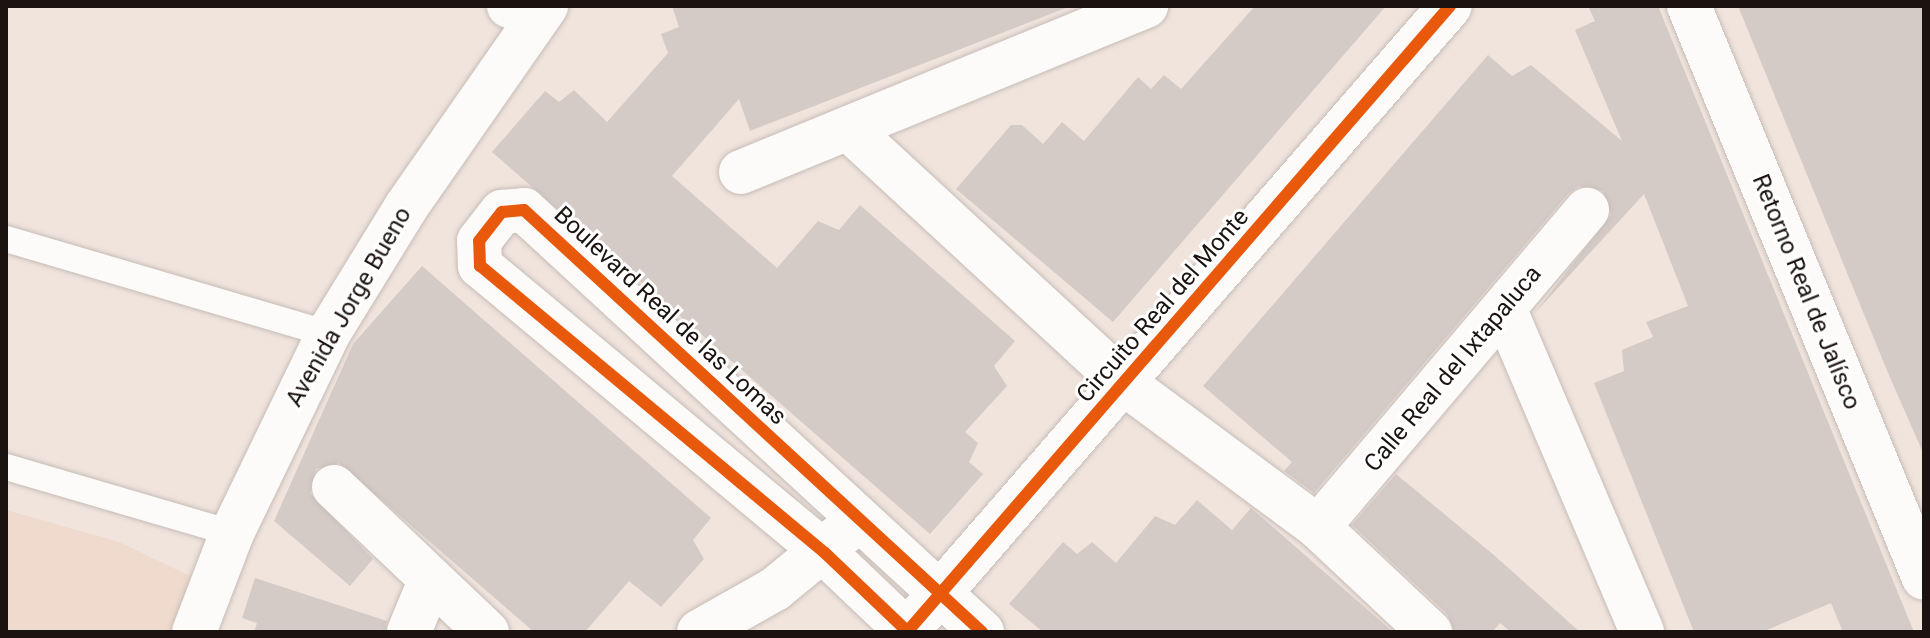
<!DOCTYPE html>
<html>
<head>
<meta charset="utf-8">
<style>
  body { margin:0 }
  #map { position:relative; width:1930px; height:638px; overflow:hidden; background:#f0e4dd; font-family:Roboto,sans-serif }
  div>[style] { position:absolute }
  .built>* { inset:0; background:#efdacd }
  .building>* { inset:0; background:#d5cbc6 }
  .roads { filter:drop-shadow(0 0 2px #c6bcb7) drop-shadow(0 0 2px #c6bcb7) }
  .lane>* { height:26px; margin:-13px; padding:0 13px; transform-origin:13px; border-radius:13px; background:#fdfbfa }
  .street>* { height:44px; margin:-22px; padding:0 22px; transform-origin:22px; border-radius:22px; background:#fdfbfa }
  .secondary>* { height:44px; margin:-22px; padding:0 22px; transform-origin:22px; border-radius:22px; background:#fdfbfa }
  .cycleway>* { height:12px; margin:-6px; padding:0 6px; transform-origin:6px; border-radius:6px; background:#e8590c }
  span { translate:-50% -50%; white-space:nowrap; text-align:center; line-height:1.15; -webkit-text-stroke:6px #fff; paint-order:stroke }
  .street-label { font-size:24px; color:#1b130f }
  .frame { position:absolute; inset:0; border:8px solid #1b130f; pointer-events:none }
</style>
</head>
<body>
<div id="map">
  <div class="built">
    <div style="clip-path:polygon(6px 510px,119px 542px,213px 587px,196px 632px,6px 632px)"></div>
  </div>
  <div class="building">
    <div style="clip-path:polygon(672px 6px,1071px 6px,750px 131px,739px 99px,672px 176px,777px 268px,818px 221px,839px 230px,860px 205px,1015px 341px,994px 366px,1007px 386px,965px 432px,978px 443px,969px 462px,983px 474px,930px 534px,492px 152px,545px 91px,559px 102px,574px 90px,607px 122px,668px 53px,661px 34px,679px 27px)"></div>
    <div style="clip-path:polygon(1255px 6px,1386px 6px,1113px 322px,956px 189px,1011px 125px,1022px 125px,1043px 144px,1062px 122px,1084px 141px,1138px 77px,1151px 89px,1164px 75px,1181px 89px)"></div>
    <div style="clip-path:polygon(1588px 6px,1658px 6px,1914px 632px,1843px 632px,1831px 603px,1762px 632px,1694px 632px,1594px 383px,1624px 371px,1622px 350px,1653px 337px,1646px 322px,1688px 306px,1644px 194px,1534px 314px,1611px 215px,1603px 191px,1579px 186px,1568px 194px,1314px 493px,1284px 471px,1292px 462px,1203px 386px,1488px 55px,1512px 76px,1531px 65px,1622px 141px,1575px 30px,1595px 21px)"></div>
    <div style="clip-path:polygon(1738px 6px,1924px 6px,1924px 455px,1888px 373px)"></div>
    <div style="clip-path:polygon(422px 266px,711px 518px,693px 540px,704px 559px,661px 607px,629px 581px,585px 632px,534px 632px,339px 463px,316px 469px,310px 493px,373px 559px,350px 586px,274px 521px,353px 344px)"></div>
    <div style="clip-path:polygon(1396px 474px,1495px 556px,1580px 632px,1511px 632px,1500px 623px,1492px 632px,1454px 632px,1447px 614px,1352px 525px)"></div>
    <div style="clip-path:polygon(1197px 500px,1232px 530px,1251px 508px,1393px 632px,1043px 632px,1009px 604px,1063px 542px,1077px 554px,1092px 542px,1116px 563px,1155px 516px,1175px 525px)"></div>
    <div style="clip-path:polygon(255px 578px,387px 621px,385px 632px,254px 632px,257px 623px,242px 618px)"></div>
  </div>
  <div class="roads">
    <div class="lane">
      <div style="left:6px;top:239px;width:336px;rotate:16.4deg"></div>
      <div style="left:6px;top:467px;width:235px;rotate:16.3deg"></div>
    </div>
    <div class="street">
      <div style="left:509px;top:6px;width:31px;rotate:17deg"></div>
      <div style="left:1689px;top:6px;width:618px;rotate:67.67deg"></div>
      <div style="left:852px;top:132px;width:372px;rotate:42.7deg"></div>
      <div style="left:1125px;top:384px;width:240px;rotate:36.5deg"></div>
      <div style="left:1318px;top:527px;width:154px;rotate:43.2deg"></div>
      <div style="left:741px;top:172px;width:438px;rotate:-22.3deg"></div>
      <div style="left:1504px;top:308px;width:352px;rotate:66.9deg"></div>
      <div style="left:334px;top:487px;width:211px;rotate:43.5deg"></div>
      <div style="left:1318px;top:527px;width:416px;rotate:-49.7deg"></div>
      <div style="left:409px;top:632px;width:55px;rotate:-67.6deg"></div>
      <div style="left:699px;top:632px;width:87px;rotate:-29.5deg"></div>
      <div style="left:775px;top:589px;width:109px;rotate:-39.4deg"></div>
    </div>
    <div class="secondary">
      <div style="left:919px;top:617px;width:809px;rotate:-49.01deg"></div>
      <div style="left:194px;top:632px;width:106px;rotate:-69deg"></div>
      <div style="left:232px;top:533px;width:221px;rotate:-64.2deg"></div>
      <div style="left:328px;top:334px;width:149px;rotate:-58.4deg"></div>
      <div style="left:406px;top:207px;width:245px;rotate:-55.1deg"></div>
      <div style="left:908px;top:632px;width:115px;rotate:-136.4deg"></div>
      <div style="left:825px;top:553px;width:449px;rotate:-140.2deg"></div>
      <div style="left:480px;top:266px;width:25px;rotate:-92deg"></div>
      <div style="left:479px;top:241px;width:37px;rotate:-52deg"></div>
      <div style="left:502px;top:212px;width:22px;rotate:-5deg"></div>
      <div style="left:524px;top:210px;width:623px;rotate:42.66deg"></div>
    </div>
  </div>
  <div class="cycleway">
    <div style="left:907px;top:632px;width:829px;rotate:-49.06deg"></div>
    <div style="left:908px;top:632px;width:115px;rotate:-136.4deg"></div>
    <div style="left:825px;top:553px;width:449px;rotate:-140.2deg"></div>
    <div style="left:480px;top:266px;width:25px;rotate:-92deg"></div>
    <div style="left:479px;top:241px;width:37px;rotate:-52deg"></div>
    <div style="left:502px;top:212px;width:22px;rotate:-5deg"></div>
    <div style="left:524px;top:210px;width:623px;rotate:42.66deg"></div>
  </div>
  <div class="street-label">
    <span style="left:1806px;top:292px;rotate:68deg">Retorno Real de Jalísco</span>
    <span style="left:1163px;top:306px;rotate:-49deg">Circuito Real del Monte</span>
    <span style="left:349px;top:307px;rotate:-60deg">Avenida Jorge Bueno</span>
    <span style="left:670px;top:316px;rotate:43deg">Boulevard Real de las Lomas</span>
    <span style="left:1453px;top:369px;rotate:-50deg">Calle Real del Ixtapaluca</span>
  </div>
  <div class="frame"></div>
</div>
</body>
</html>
